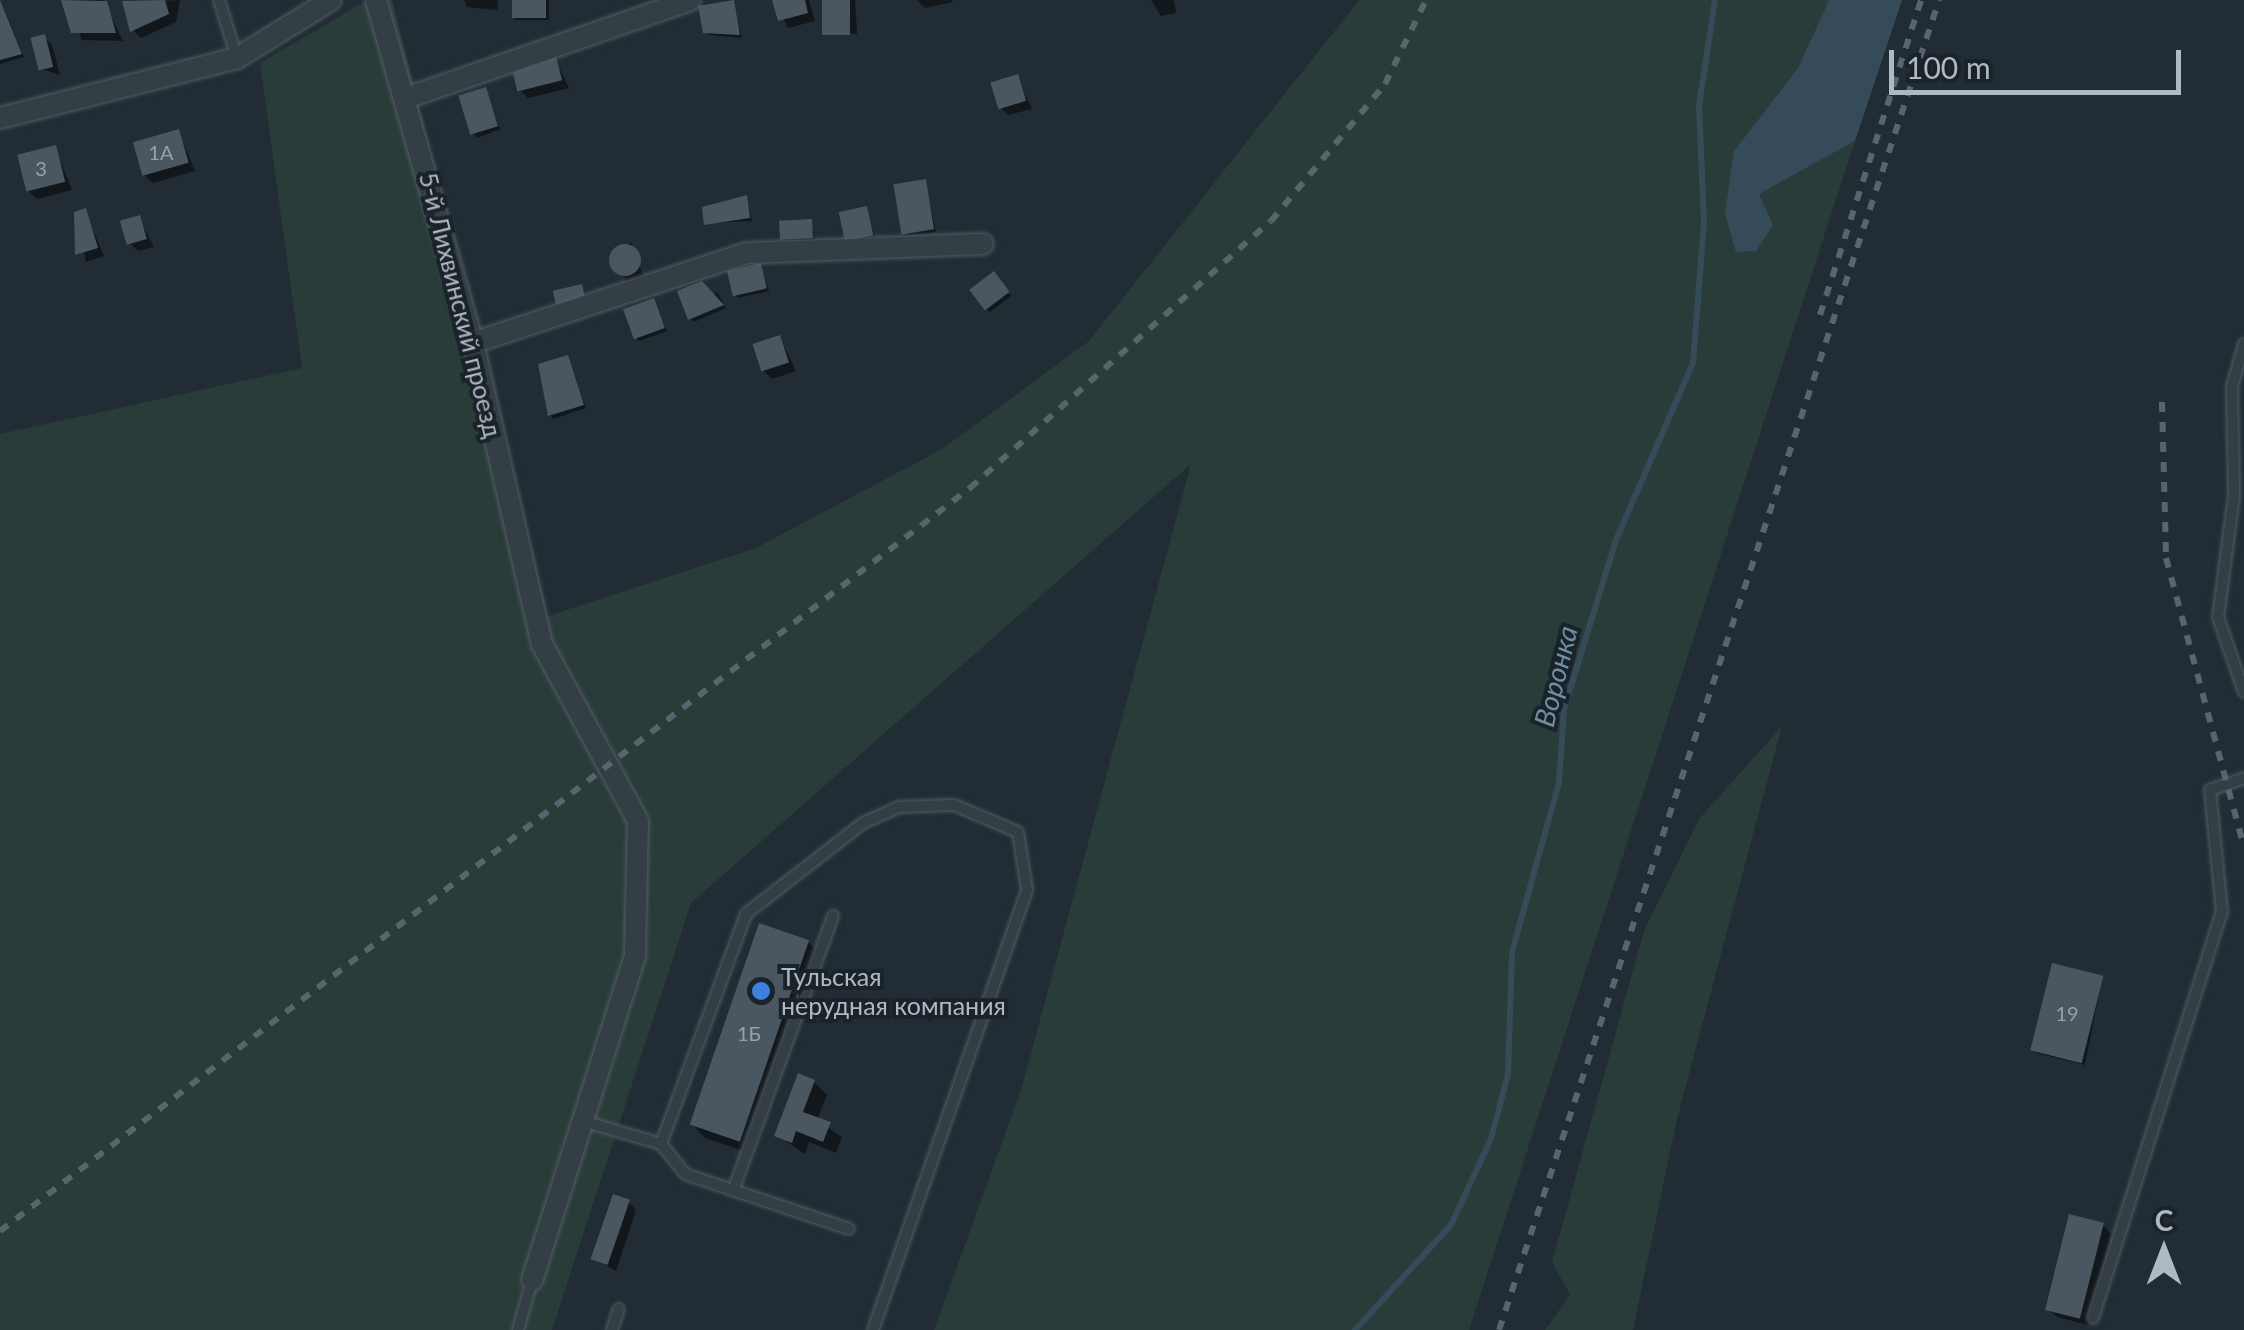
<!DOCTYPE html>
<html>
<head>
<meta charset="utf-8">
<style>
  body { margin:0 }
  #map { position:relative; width:2244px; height:1330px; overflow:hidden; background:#212c34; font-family:Lato,sans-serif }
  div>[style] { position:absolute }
  .green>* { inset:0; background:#293c39 }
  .water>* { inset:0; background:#364b5a }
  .shadow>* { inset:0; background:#0007; transform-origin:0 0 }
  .stream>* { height:6px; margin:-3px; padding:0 3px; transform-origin:3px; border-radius:3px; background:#364b5a }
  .building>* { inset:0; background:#4a5760; transform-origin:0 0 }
  .round { border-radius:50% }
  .roads { filter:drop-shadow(0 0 2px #525c63) drop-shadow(0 0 2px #525c63) }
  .service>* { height:10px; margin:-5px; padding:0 5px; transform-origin:5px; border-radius:5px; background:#343e45 }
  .minor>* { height:20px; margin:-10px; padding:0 10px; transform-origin:10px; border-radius:10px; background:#343e45 }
  .rail>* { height:6px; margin-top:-3px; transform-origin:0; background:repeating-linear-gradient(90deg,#59646e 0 10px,transparent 0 20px) }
  .dots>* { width:28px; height:28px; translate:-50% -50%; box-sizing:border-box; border:5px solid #1a232a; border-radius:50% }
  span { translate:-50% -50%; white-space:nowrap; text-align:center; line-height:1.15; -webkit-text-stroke:8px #1a232a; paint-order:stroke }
  .number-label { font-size:20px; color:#96a0aa }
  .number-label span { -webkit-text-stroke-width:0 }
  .street-label { font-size:25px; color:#afb9c2 }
  .poi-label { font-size:25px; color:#afb9c2 }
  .left { translate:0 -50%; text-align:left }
  .water-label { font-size:28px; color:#718ea3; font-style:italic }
  .north { position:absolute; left:2114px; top:1200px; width:100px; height:100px; -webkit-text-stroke:8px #1a232a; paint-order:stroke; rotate:0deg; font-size:28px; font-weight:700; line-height:40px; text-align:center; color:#afb9c2 }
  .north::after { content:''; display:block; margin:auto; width:35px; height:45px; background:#afb9c2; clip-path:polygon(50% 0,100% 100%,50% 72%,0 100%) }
  .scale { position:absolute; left:1889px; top:50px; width:292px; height:45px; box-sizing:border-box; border:5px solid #afb9c2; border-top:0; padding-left:12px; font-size:30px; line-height:35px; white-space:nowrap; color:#afb9c2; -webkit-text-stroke:8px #1a232a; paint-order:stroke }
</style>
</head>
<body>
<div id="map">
  <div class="green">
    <div style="clip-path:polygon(367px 0,392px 0,548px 616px,756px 548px,942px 449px,1089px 341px,1359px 0,1829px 0,1798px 68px,1734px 151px,1759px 194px,1855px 141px,1469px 1330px,934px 1330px,1021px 1090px,1191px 464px,691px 903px,552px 1330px,0 1330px,0 434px,302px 368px,260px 63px)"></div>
    <div style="clip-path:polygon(1782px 726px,1677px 1119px,1633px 1330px,1545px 1330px,1570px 1295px,1552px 1262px,1644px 931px,1699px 819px)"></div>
  </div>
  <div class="water">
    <div style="clip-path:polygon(1829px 0,1902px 0,1855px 141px,1759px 194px,1773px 225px,1756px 251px,1736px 252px,1725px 214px,1734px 151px,1798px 68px)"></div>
  </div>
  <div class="shadow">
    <div style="clip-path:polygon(0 0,24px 57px,0 64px)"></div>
    <div style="clip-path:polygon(64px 0,103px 0,123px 41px,82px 40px)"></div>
    <div style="clip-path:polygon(180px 0,176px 22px,141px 38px,133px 30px,125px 3px)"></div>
    <div style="clip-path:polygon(464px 0,498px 0,497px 10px,467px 7px)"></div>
    <div style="left:515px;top:0;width:34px;height:20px"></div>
    <div style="clip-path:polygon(775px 0,809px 0,815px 21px,788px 28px)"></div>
    <div style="clip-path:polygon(824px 0,855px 0,857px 34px,829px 34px)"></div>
    <div style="clip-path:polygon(917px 0,952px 0,953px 2px,925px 8px)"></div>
    <div style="clip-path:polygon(1151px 0,1174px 0,1176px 13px,1161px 16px)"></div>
    <div style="clip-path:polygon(733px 2px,742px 38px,709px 35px,706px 32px)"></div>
    <div style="clip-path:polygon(44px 37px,52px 45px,60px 75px,42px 69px)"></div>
    <div style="clip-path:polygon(555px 59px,569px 88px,528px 98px,520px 90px)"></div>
    <div style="clip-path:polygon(1017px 77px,1032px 109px,1008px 115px,1000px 107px)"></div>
    <div style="left:485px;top:90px;width:42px;height:25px;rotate:69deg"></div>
    <div style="clip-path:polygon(178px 131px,195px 171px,153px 183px,144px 175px)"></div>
    <div style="clip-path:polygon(55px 148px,72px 190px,37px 199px,29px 191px)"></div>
    <div style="clip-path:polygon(925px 182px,936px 232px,907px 236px,903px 233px)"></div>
    <div style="clip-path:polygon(746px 197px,752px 221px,707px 223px)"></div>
    <div style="clip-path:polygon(866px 209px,875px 238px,851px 243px)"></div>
    <div style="clip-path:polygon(85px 211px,104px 256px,86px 262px,76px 213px)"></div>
    <div style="clip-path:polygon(139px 218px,154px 247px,138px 251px,130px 243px)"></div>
    <div style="clip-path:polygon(811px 221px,815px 241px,783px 240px)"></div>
    <div style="left:631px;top:243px;width:35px;height:18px;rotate:70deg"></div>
    <div style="clip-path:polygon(761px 266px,769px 291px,738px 298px,735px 294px)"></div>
    <div style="clip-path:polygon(997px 277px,1011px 296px,990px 312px,986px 309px)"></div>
    <div style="clip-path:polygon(717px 292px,726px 308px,694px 322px,690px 318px)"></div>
    <div style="clip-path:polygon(653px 301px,667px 331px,639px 341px,636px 338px)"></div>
    <div style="clip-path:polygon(780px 338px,796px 371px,772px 379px,764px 371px)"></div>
    <div style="clip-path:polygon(567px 358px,586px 408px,553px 419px,550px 415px)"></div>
    <div style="clip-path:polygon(808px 942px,821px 955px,753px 1154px,705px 1138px,693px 1125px)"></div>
    <div style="clip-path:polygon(2102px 978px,2085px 1065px,2036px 1053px,2033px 1049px)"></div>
    <div style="clip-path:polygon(814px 1082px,827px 1095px,817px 1120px,842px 1137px,836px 1153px,809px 1142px,805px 1154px,777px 1135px)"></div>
    <div style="clip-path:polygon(628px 1202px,636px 1210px,616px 1271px,594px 1258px)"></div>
    <div style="clip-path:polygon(2103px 1225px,2111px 1234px,2088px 1325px,2057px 1317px,2048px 1309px)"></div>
  </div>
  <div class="stream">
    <div style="left:1355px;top:1330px;width:142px;rotate:-47.6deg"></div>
    <div style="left:1451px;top:1225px;width:95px;rotate:-65.1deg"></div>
    <div style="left:1491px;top:1139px;width:67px;rotate:-75.3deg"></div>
    <div style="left:1508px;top:1074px;width:122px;rotate:-88.1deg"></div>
    <div style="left:1512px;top:952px;width:176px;rotate:-74.5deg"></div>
    <div style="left:1559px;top:782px;width:73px;rotate:-86.1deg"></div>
    <div style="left:1564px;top:709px;width:177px;rotate:-72.9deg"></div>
    <div style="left:1616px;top:540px;width:193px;rotate:-66.5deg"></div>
    <div style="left:1693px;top:363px;width:140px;rotate:-85.5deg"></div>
    <div style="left:1704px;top:223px;width:117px;rotate:-92.4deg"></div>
    <div style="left:1699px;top:106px;width:107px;rotate:-81.4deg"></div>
  </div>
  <div class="building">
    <div style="clip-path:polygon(0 0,22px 54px,0 60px)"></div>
    <div style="clip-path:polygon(61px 0,107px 1px,116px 33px,71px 33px)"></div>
    <div style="clip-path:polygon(165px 0,169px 14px,130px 32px,122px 1px)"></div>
    <div style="left:512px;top:0;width:34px;height:18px"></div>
    <div style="clip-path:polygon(734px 0,740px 35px,703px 33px,698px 6px)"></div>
    <div style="clip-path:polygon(772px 0,805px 0,808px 13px,778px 21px)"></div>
    <div style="left:822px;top:0;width:28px;height:35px"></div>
    <div style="left:45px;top:34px;width:34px;height:15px;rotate:76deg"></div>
    <div style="left:556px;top:56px;width:25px;height:46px;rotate:76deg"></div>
    <div style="left:1018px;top:74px;width:28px;height:29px;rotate:73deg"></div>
    <div style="left:486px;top:87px;width:41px;height:29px;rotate:73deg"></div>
    <div style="left:179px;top:129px;width:35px;height:48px;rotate:74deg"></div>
    <div style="left:56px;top:145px;width:38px;height:40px;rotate:76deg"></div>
    <div style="left:926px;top:179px;width:51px;height:33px;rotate:81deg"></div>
    <div style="clip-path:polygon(747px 195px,750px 218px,704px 225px,702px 207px)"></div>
    <div style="left:867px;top:206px;width:30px;height:29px;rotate:78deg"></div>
    <div style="clip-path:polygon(86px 208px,98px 248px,75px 255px,74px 212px)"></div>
    <div style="left:140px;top:215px;width:25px;height:21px;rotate:74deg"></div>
    <div style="left:812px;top:219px;width:19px;height:33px;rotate:87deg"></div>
    <div class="round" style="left:609px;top:244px;width:32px;height:32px"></div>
    <div style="left:761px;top:263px;width:26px;height:35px;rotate:77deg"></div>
    <div style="left:994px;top:271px;width:26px;height:31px;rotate:53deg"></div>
    <div style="clip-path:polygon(702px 281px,724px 305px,688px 320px,677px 291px)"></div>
    <div style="left:582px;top:284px;width:22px;height:30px;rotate:77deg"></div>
    <div style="left:654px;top:298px;width:32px;height:33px;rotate:70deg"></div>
    <div style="left:780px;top:335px;width:29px;height:29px;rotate:72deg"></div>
    <div style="clip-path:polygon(568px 355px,584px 405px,548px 416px,538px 364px)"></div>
    <div style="left:759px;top:923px;width:53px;height:213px;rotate:19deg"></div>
    <div style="left:2052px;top:963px;width:53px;height:90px;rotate:14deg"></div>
    <div style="clip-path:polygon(798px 1073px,815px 1080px,803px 1112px,831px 1122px,823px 1142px,796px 1131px,792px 1143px,774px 1136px)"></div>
    <div style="left:613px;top:1194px;width:18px;height:69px;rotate:19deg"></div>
    <div style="left:2069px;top:1214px;width:36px;height:99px;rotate:14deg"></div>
  </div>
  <div class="roads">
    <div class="service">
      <div style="left:219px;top:0;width:61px;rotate:72.8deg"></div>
      <div style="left:2244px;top:344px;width:45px;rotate:105.6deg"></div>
      <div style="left:2232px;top:387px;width:109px;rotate:88.9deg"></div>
      <div style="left:2234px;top:496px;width:122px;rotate:97.5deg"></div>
      <div style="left:2218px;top:617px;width:79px;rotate:70.9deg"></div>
      <div style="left:583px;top:1121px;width:81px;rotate:16.4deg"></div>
      <div style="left:661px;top:1144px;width:245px;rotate:-69.7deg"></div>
      <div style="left:746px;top:914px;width:148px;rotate:-37.9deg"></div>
      <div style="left:863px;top:823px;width:39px;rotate:-24deg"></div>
      <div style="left:899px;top:807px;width:55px;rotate:-2.1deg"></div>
      <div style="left:954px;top:805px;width:69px;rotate:22.9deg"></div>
      <div style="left:1018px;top:832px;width:59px;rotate:81.2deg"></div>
      <div style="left:1027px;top:890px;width:466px;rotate:109.3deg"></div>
      <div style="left:661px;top:1144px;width:38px;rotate:51deg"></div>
      <div style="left:685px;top:1174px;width:173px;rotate:18.5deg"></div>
      <div style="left:733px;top:1191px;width:293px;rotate:-70deg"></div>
      <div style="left:2093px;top:1318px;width:426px;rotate:-72.4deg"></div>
      <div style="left:2222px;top:912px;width:123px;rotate:-95.6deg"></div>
      <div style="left:2210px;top:790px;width:36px;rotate:-19deg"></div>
      <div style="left:518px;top:1330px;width:51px;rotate:-74.1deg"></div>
      <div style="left:612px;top:1330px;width:22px;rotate:-72deg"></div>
    </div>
    <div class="minor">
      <div style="left:376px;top:0;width:356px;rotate:74.2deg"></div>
      <div style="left:473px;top:343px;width:309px;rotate:77.1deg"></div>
      <div style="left:542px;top:644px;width:201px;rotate:61.5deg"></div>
      <div style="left:638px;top:821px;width:135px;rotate:91.3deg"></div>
      <div style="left:635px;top:956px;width:340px;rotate:107.6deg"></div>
      <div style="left:409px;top:97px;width:297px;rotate:-19deg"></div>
      <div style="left:0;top:118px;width:244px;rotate:-14.2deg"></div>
      <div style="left:237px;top:58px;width:110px;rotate:-31.7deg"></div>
      <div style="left:473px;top:343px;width:287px;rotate:-18.2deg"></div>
      <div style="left:746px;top:253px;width:237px;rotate:-2.2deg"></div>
    </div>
  </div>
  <div class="rail">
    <div style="left:1820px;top:315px;width:331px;rotate:-72.2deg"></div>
    <div style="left:2162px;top:402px;width:156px;rotate:88.5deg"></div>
    <div style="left:2166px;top:558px;width:300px;rotate:74.9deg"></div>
    <div style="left:0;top:1231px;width:1222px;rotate:-37.45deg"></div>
    <div style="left:970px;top:488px;width:402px;rotate:-41.6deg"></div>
    <div style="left:1271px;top:221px;width:178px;rotate:-50.2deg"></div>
    <div style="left:1385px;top:84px;width:93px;rotate:-64deg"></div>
    <div style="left:1499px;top:1330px;width:1401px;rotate:-71.69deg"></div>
  </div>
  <div class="dots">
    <div style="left:761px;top:991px;background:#3f7fe0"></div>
  </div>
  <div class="number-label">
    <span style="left:161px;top:152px">1А</span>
    <span style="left:41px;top:168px">3</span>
    <span style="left:2067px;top:1013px">19</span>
    <span style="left:749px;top:1033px">1Б</span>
  </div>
  <div class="street-label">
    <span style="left:461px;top:305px;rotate:76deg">5-й Лихвинский проезд</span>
  </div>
  <div class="poi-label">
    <span class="left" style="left:781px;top:991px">Тульская<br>нерудная компания</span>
  </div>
  <div class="water-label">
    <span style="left:1555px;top:676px;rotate:-76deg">Воронка</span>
  </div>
  <div class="north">С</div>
  <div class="scale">100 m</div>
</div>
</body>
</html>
